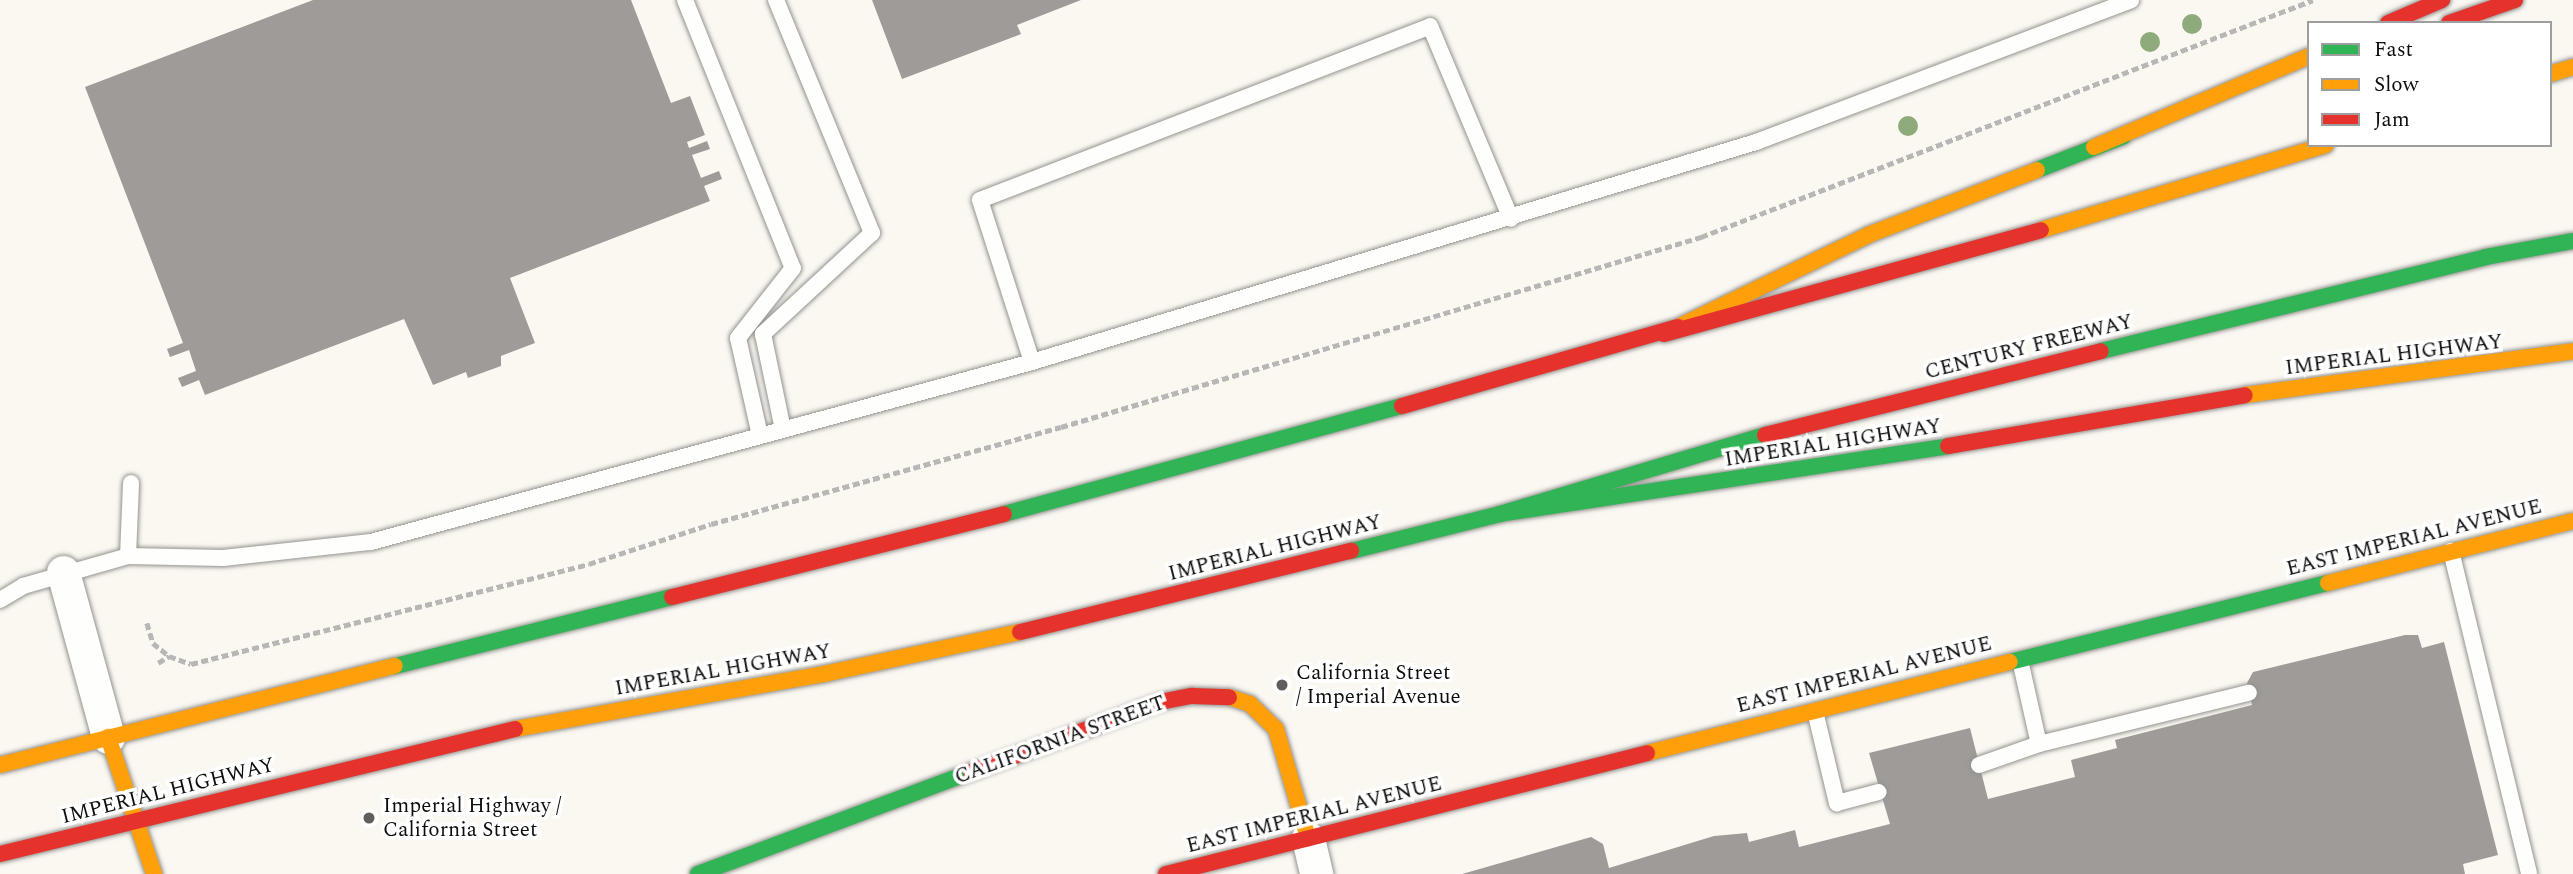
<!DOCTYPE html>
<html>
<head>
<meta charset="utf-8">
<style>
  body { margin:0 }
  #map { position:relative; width:2573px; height:874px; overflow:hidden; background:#fbf8f2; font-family:Spectral,serif }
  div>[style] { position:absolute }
  .building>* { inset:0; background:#9e9b98 }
  .path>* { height:4.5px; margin-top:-2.25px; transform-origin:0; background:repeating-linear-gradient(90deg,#b8b7b6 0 7px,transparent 0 10.5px) }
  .roads { filter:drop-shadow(0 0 2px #949390) drop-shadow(0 0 2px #949390) }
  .lane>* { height:16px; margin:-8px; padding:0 8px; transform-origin:8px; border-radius:8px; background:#fefefd }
  .street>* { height:33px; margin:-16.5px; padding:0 16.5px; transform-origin:16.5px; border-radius:16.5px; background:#fefefd }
  .fast>* { height:16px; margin:-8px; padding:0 8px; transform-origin:8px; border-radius:8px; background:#30b455 }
  .slow>* { height:16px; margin:-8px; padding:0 8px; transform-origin:8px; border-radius:8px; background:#ff9f0a }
  .jam>* { height:16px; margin:-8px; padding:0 8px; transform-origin:8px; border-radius:8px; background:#e5322d }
  .trees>* { width:20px; height:20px; margin:-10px; border-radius:50%; background:#8faa7b }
  .dots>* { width:19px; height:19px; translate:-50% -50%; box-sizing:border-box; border:4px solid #fff; border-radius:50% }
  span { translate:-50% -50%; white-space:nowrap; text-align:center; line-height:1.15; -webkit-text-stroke:7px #fff; paint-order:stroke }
  .street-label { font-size:21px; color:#0d0d0d }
  .poi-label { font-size:21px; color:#0d0d0d }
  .left { translate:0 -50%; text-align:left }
  .legend { position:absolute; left:2307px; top:21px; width:245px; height:126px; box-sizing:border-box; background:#fff; border:2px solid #9e9e9e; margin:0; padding:9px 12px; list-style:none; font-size:21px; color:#0d0d0d }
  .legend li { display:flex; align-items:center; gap:14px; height:35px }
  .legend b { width:35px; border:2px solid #9e9e9e }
</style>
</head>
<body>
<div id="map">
  <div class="building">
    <div style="clip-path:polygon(313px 0,631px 0,671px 103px,690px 96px,705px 135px,687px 142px,689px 148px,707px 141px,710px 149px,692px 155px,701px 178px,719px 171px,722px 179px,704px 186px,710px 201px,510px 278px,535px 343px,501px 356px,501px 366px,468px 378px,466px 372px,433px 385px,404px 319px,205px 395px,199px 380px,182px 387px,178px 378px,196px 371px,189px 350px,170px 357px,167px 349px,183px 343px,85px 87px)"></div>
    <div style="clip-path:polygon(872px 0,1081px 0,1017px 25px,1021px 34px,902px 79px)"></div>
    <div style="clip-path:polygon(2405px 635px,2418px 635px,2422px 648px,2444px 642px,2498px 855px,2463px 864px,2465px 874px,1462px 874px,1591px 837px,1603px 844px,1609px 868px,1714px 836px,1747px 833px,1749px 842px,1795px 830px,1799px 847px,1890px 824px,1869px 753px,1970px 728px,1988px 799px,2075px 777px,2071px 760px,2117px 748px,2115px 740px,2252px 705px,2247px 683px,2253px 672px)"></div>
  </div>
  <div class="path">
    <div style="left:147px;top:623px;width:21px;rotate:73deg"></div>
    <div style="left:153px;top:643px;width:21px;rotate:39deg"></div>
    <div style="left:169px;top:656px;width:23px;rotate:20deg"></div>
    <div style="left:191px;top:664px;width:410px;rotate:-14.1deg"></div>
    <div style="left:589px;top:564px;width:128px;rotate:-18.2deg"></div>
    <div style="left:711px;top:524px;width:363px;rotate:-15.5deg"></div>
    <div style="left:1061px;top:427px;width:668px;rotate:-16.53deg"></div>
    <div style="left:1701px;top:237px;width:656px;rotate:-21.17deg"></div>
    <div style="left:158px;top:663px;width:13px;rotate:-32deg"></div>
  </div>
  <div class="roads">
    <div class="lane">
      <div style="left:685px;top:0;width:289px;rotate:68.1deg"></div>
      <div style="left:793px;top:268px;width:89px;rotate:128.2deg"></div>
      <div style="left:738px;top:338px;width:100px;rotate:77.3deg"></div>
      <div style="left:776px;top:0;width:252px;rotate:67.6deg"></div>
      <div style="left:872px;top:233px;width:149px;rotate:137.2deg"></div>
      <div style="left:763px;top:334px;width:98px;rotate:78.2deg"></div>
      <div style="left:1032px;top:362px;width:170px;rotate:-107.8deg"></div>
      <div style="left:980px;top:200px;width:482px;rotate:-21.1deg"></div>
      <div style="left:1430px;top:26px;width:209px;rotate:67.2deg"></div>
      <div style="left:2451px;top:551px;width:332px;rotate:76.4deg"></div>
      <div style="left:128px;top:556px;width:73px;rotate:-87.6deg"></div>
      <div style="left:0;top:600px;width:27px;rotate:-31deg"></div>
      <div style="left:23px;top:586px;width:109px;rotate:-15.9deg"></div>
      <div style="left:128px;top:556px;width:95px;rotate:1.2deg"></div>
      <div style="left:223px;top:558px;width:149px;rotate:-6.2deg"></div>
      <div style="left:371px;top:542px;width:685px;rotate:-15.23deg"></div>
      <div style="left:1032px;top:362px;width:757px;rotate:-16.9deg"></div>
      <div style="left:1756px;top:142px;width:401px;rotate:-20.7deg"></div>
      <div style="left:2020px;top:660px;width:86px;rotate:77.3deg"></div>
      <div style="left:2039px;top:744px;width:216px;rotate:-13.7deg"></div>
      <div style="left:1815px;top:711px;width:95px;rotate:76.6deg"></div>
      <div style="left:1837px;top:803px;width:43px;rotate:-14.7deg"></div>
      <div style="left:1979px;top:765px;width:64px;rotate:-19.3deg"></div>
    </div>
    <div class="street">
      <div style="left:63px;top:572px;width:171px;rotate:74.7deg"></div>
      <div style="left:1308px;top:838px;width:37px;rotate:77deg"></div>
    </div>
    <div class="fast">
      <div style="left:2037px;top:170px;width:93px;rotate:-21.3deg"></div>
      <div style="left:2101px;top:351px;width:396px;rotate:-13.7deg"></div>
      <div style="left:2486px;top:257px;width:88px;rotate:-10.4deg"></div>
      <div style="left:1004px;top:514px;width:412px;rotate:-15.2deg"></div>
      <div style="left:1500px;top:514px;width:277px;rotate:-16.6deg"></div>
      <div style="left:1351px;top:551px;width:154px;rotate:-13.9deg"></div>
      <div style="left:1500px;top:514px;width:453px;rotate:-8.6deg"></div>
      <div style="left:2010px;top:662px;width:328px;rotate:-14deg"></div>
      <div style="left:395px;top:666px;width:285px;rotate:-14deg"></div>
      <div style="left:698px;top:874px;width:291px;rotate:-20.5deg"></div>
    </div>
    <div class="slow">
      <div style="left:2550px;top:74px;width:24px;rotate:-17deg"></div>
      <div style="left:2094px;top:147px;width:233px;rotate:-22.9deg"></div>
      <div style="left:2041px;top:230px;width:297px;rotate:-16.6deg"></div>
      <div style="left:1678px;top:327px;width:211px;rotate:-25.8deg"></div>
      <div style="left:1868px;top:235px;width:181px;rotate:-21deg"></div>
      <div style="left:2245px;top:395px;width:331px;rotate:-7.6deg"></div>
      <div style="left:2328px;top:583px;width:253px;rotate:-14.2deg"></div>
      <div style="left:1229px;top:697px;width:22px;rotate:18deg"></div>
      <div style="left:1250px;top:704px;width:36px;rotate:44deg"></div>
      <div style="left:1276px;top:729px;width:114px;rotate:73.6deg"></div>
      <div style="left:515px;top:729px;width:314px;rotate:-10.1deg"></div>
      <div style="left:824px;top:674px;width:200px;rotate:-12.1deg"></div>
      <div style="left:108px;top:737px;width:145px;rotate:71.4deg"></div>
      <div style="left:1647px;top:753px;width:374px;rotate:-14.1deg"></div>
      <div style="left:0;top:765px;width:407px;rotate:-14.1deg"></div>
    </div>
    <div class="jam">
      <div style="left:2388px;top:23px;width:59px;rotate:-23.1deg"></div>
      <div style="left:2449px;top:23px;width:70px;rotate:-19.2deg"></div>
      <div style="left:1664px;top:334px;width:391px;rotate:-15.4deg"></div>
      <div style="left:1402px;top:406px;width:287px;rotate:-16deg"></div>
      <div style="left:1765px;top:435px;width:346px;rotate:-14deg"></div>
      <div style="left:1948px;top:446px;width:301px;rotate:-9.7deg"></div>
      <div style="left:672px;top:597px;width:342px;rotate:-14deg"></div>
      <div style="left:1020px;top:632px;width:341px;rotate:-13.8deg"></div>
      <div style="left:971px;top:772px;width:202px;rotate:-20.3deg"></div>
      <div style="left:1160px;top:702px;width:33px;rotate:-11deg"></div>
      <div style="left:1192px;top:696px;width:37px;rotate:2deg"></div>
      <div style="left:0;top:854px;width:530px;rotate:-13.64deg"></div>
      <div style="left:1166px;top:874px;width:496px;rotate:-14.1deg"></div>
    </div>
  </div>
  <div class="trees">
    <div style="left:2192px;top:24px"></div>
    <div style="left:2150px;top:42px"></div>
    <div style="left:1908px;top:126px"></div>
  </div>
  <div class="dots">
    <div style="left:1282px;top:685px;background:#605f5d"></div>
    <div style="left:369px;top:818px;background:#605f5d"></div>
  </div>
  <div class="street-label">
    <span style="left:2029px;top:347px;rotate:-14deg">CENTURY FREEWAY</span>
    <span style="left:2394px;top:355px;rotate:-7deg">IMPERIAL HIGHWAY</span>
    <span style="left:1833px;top:443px;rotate:-9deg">IMPERIAL HIGHWAY</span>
    <span style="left:2414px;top:538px;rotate:-14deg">EAST IMPERIAL AVENUE</span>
    <span style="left:1275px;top:548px;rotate:-14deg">IMPERIAL HIGHWAY</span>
    <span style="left:723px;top:670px;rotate:-10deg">IMPERIAL HIGHWAY</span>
    <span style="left:1864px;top:675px;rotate:-14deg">EAST IMPERIAL AVENUE</span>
    <span style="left:1060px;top:740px;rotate:-20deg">CALIFORNIA STREET</span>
    <span style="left:168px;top:791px;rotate:-14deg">IMPERIAL HIGHWAY</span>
    <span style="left:1314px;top:815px;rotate:-14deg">EAST IMPERIAL AVENUE</span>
  </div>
  <div class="poi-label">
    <span class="left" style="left:1296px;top:685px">California Street<br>/ Imperial Avenue</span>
    <span class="left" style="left:383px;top:818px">Imperial Highway /<br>California Street</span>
  </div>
  <ul class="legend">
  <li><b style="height:9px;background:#30b455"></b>Fast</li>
  <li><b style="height:9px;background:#ff9f0a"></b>Slow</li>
  <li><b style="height:9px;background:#e5322d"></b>Jam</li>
  </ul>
</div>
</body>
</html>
